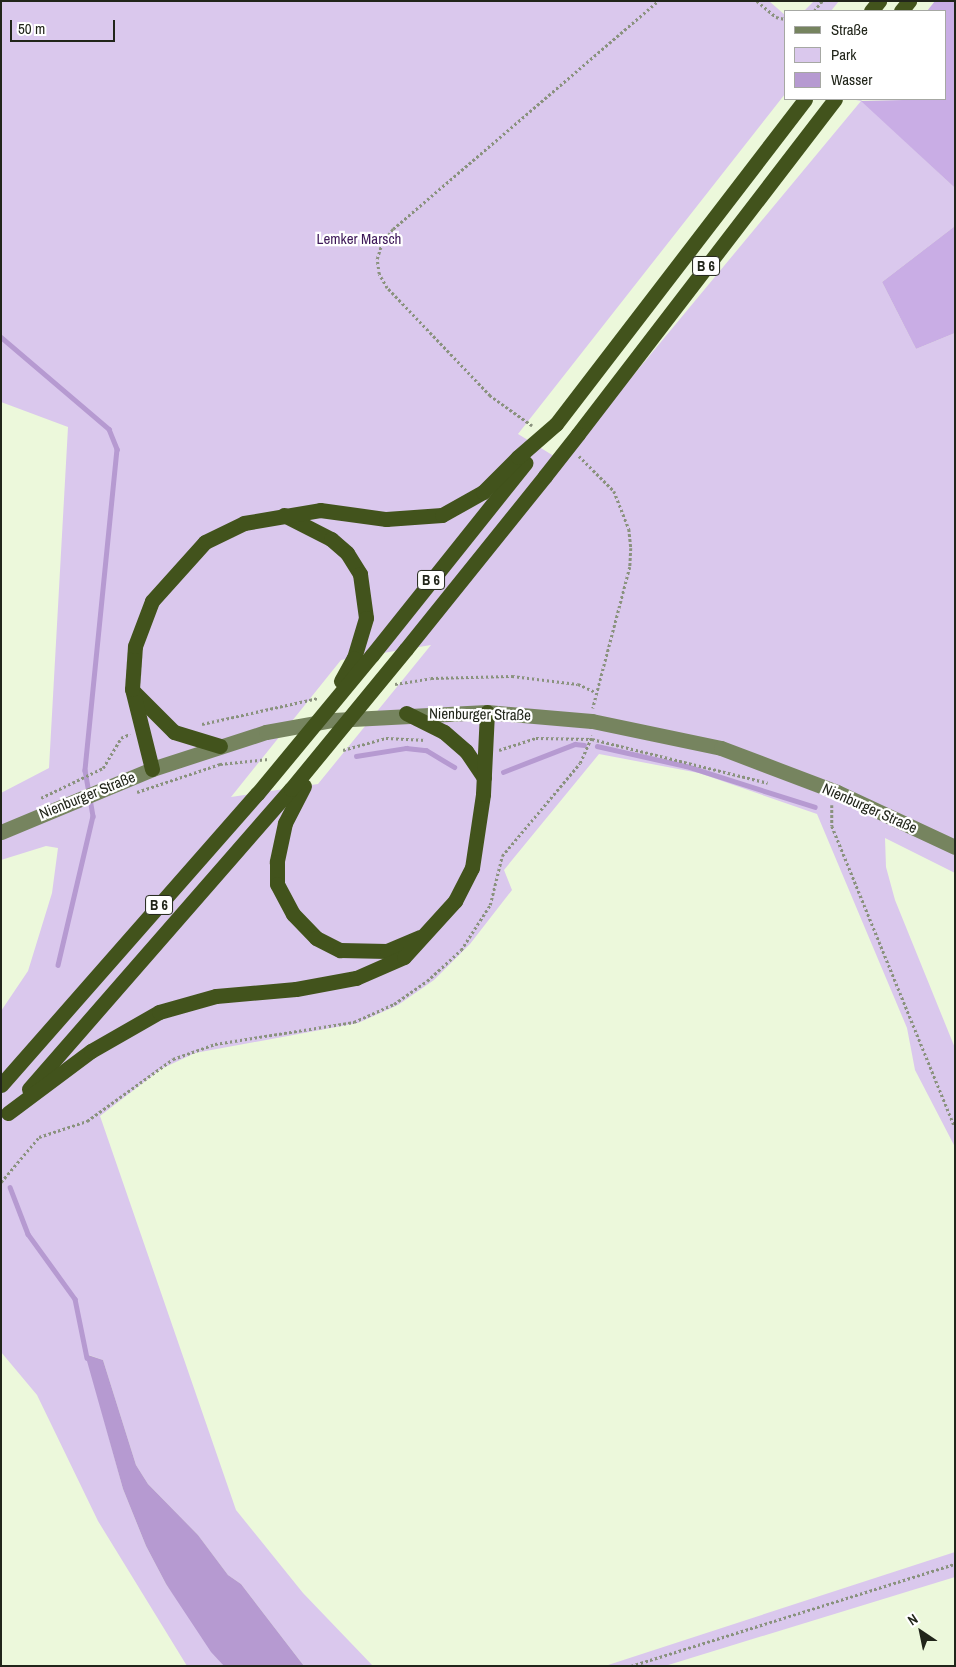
<!DOCTYPE html>
<html>
<head>
<meta charset="utf-8">
<style>
  body { margin:0 }
  #map { position:relative; width:956px; height:1667px; overflow:hidden; background:#ecf8db; font-family:"Archivo Narrow",sans-serif }
  div>[style] { position:absolute }
  .green>* { inset:0; background:#dac8ed }
  .forest>* { inset:0; background:#c9ade5 }
  .water>* { inset:0; background:#b69ad1 }
  .stream>* { height:4.5px; margin:-2.25px; padding:0 2.25px; transform-origin:2.25px; border-radius:2.25px; background:#b69ad1 }
  .path>* { height:2.5px; margin-top:-1.25px; transform-origin:0; background:repeating-linear-gradient(90deg,#8a927e 0 2.5px,transparent 0 5px) }
  .secondary>* { height:15px; margin:-7.5px; padding:0 7.5px; transform-origin:7.5px; border-radius:7.5px; background:#76845f }
  .highway>* { height:15px; margin:-7.5px; padding:0 7.5px; transform-origin:7.5px; border-radius:7.5px; background:#42531c }
  .highway-bridge>* { height:15px; margin:-7.5px; padding:0 7.5px; transform-origin:7.5px; border-radius:7.5px; background:#42531c }
  span { translate:-50% -50%; white-space:nowrap; text-align:center; line-height:1.15; -webkit-text-stroke:4.5px #fff; paint-order:stroke }
  .shield-label span { padding:1px 4px; background:#fff; border:1px solid; border-radius:4px; -webkit-text-stroke-width:0 }
  .shield-label { font-size:14px; color:#21251a; font-weight:700 }
  .park-label { font-size:15px; color:#3d1858 }
  .street-label { font-size:15px; color:#21251a }
  .frame { position:absolute; inset:0; border:2px solid #21251a; pointer-events:none }
  .legend { position:absolute; left:784px; top:10px; width:162px; height:90px; box-sizing:border-box; background:#fff; border:1px solid #a6a8a3; margin:0; padding:6px 9px; list-style:none; font-size:15px; color:#21251a }
  .legend li { display:flex; align-items:center; gap:10px; height:25px }
  .legend b { width:25px; border:1px solid #a6a8a3 }
  .north { position:absolute; left:896px; top:1607px; width:50px; height:50px; -webkit-text-stroke:4px #fff; paint-order:stroke; rotate:326deg; font-size:14px; font-weight:700; line-height:20px; text-align:center; color:#21251a }
  .north::after { content:''; display:block; margin:auto; width:18px; height:22px; background:#21251a; clip-path:polygon(50% 0,100% 100%,50% 72%,0 100%) }
  .scale { position:absolute; left:10px; top:20px; width:105px; height:22px; box-sizing:border-box; border:2px solid #21251a; border-top:0; padding-left:6px; font-size:15px; line-height:18px; white-space:nowrap; color:#21251a; -webkit-text-stroke:4px #fff; paint-order:stroke }
</style>
</head>
<body>
<div id="map">
  <div class="green">
    <div style="clip-path:polygon(evenodd,1px 1px,769px 1px,785px 15px,785px 94px,518px 434px,562px 461px,861px 101px,851px 99px,860px 99px,955px 188px,955px 226px,882px 282px,916px 349px,955px 333px,955px 873px,885px 838px,886px 867px,895px 900px,955px 1048px,955px 1147px,915px 1070px,907px 1028px,817px 814px,699px 773px,599px 754px,504px 870px,512px 890px,470px 944px,434px 980px,398px 1005px,358px 1023px,195px 1053px,161px 1069px,100px 1116px,236px 1510px,303px 1593px,373px 1666px,304px 1666px,241px 1584px,228px 1575px,198px 1535px,148px 1484px,136px 1465px,103px 1360px,86px 1354px,123px 1489px,146px 1546px,166px 1584px,224px 1666px,187px 1666px,98px 1521px,37px 1395px,1px 1352px,1px 1011px,28px 971px,52px 893px,58px 848px,46px 846px,1px 860px,1px 793px,49px 768px,68px 427px,1px 402px,1px 1px,431px 645px,318px 784px,231px 797px,341px 660px,431px 645px)"></div>
    <div style="clip-path:polygon(814px 1px,839px 1px,831px 11px,804px 11px)"></div>
    <div style="clip-path:polygon(955px 1552px,955px 1577px,665px 1666px,605px 1666px)"></div>
  </div>
  <div class="forest">
    <div style="clip-path:polygon(935px 1px,955px 1px,955px 188px,861px 101px,945px 99px,945px 11px,927px 11px)"></div>
    <div style="clip-path:polygon(955px 226px,955px 333px,916px 349px,882px 282px)"></div>
  </div>
  <div class="water">
    <div style="clip-path:polygon(85px 1354px,103px 1360px,136px 1465px,148px 1484px,198px 1535px,228px 1575px,241px 1584px,304px 1666px,224px 1666px,211px 1652px,166px 1584px,146px 1546px,123px 1489px)"></div>
  </div>
  <div class="stream">
    <div style="left:1px;top:337px;width:142px;rotate:40.4deg"></div>
    <div style="left:109px;top:429px;width:22px;rotate:68deg"></div>
    <div style="left:117px;top:449px;width:323px;rotate:95.7deg"></div>
    <div style="left:85px;top:770px;width:47px;rotate:80.1deg"></div>
    <div style="left:93px;top:816px;width:153px;rotate:103.2deg"></div>
    <div style="left:597px;top:746px;width:91px;rotate:12.7deg"></div>
    <div style="left:686px;top:766px;width:135px;rotate:17.6deg"></div>
    <div style="left:356px;top:756px;width:51px;rotate:-9.1deg"></div>
    <div style="left:406px;top:748px;width:20px;rotate:6deg"></div>
    <div style="left:426px;top:750px;width:33px;rotate:31deg"></div>
    <div style="left:503px;top:772px;width:77px;rotate:-21.3deg"></div>
    <div style="left:575px;top:744px;width:9px;rotate:6deg"></div>
    <div style="left:10px;top:1187px;width:50px;rotate:69deg"></div>
    <div style="left:28px;top:1234px;width:80px;rotate:54.1deg"></div>
    <div style="left:75px;top:1299px;width:60px;rotate:78.5deg"></div>
  </div>
  <div class="path">
    <div style="left:757px;top:1px;width:25px;rotate:40deg"></div>
    <div style="left:776px;top:17px;width:9px;rotate:13deg"></div>
    <div style="left:814px;top:11px;width:13px;rotate:-51deg"></div>
    <div style="left:532px;top:426px;width:52px;rotate:-144.5deg"></div>
    <div style="left:490px;top:396px;width:149px;rotate:-133.6deg"></div>
    <div style="left:387px;top:288px;width:16px;rotate:-120deg"></div>
    <div style="left:379px;top:274px;width:15px;rotate:-98deg"></div>
    <div style="left:377px;top:259px;width:17px;rotate:-73deg"></div>
    <div style="left:382px;top:243px;width:18px;rotate:-52deg"></div>
    <div style="left:393px;top:229px;width:350px;rotate:-40.7deg"></div>
    <div style="left:579px;top:456px;width:49px;rotate:45deg"></div>
    <div style="left:614px;top:491px;width:41px;rotate:68.5deg"></div>
    <div style="left:629px;top:529px;width:19px;rotate:84deg"></div>
    <div style="left:631px;top:548px;width:19px;rotate:93deg"></div>
    <div style="left:630px;top:567px;width:146px;rotate:104.7deg"></div>
    <div style="left:395px;top:684px;width:36px;rotate:-9deg"></div>
    <div style="left:431px;top:678px;width:81px;rotate:-1.4deg"></div>
    <div style="left:512px;top:676px;width:66px;rotate:6.9deg"></div>
    <div style="left:578px;top:684px;width:19px;rotate:25deg"></div>
    <div style="left:202px;top:724px;width:119px;rotate:-12.6deg"></div>
    <div style="left:343px;top:750px;width:45px;rotate:-15.6deg"></div>
    <div style="left:386px;top:738px;width:40px;rotate:2.9deg"></div>
    <div style="left:499px;top:750px;width:39px;rotate:-18deg"></div>
    <div style="left:536px;top:738px;width:56px;rotate:1deg"></div>
    <div style="left:592px;top:739px;width:181px;rotate:14deg"></div>
    <div style="left:137px;top:792px;width:88px;rotate:-18.6deg"></div>
    <div style="left:220px;top:764px;width:49px;rotate:-5.8deg"></div>
    <div style="left:41px;top:798px;width:69px;rotate:-25.8deg"></div>
    <div style="left:103px;top:768px;width:35px;rotate:-59deg"></div>
    <div style="left:121px;top:738px;width:10px;rotate:-24deg"></div>
    <div style="left:832px;top:805px;width:21px;rotate:90deg"></div>
    <div style="left:832px;top:826px;width:325px;rotate:67.8deg"></div>
    <div style="left:1px;top:1182px;width:59px;rotate:-49.8deg"></div>
    <div style="left:39px;top:1137px;width:51px;rotate:-18.4deg"></div>
    <div style="left:87px;top:1121px;width:106px;rotate:-35.8deg"></div>
    <div style="left:173px;top:1059px;width:45px;rotate:-19.7deg"></div>
    <div style="left:215px;top:1044px;width:141px;rotate:-9deg"></div>
    <div style="left:354px;top:1022px;width:44px;rotate:-24.2deg"></div>
    <div style="left:394px;top:1004px;width:40px;rotate:-34.9deg"></div>
    <div style="left:427px;top:981px;width:46px;rotate:-42.4deg"></div>
    <div style="left:461px;top:950px;width:54px;rotate:-57.2deg"></div>
    <div style="left:490px;top:905px;width:50px;rotate:-76.2deg"></div>
    <div style="left:502px;top:856px;width:121px;rotate:-50deg"></div>
    <div style="left:580px;top:763px;width:30px;rotate:-66deg"></div>
    <div style="left:631px;top:1666px;width:340px;rotate:-17.5deg"></div>
  </div>
  <div class="secondary">
    <div style="left:1px;top:832px;width:164px;rotate:-22.6deg"></div>
    <div style="left:152px;top:769px;width:120px;rotate:-18deg"></div>
    <div style="left:266px;top:732px;width:68px;rotate:-10.2deg"></div>
    <div style="left:333px;top:720px;width:154px;rotate:-3deg"></div>
    <div style="left:487px;top:712px;width:105px;rotate:4.9deg"></div>
    <div style="left:592px;top:721px;width:132px;rotate:11.8deg"></div>
    <div style="left:721px;top:748px;width:124px;rotate:20.8deg"></div>
    <div style="left:837px;top:792px;width:130px;rotate:25deg"></div>
  </div>
  <div class="highway">
    <div style="left:871px;top:11px;width:13px;rotate:-51deg"></div>
    <div style="left:901px;top:11px;width:13px;rotate:-51deg"></div>
    <div style="left:556px;top:424px;width:409px;rotate:-52.5deg"></div>
    <div style="left:578px;top:434px;width:422px;rotate:-52.5deg"></div>
    <div style="left:284px;top:515px;width:53px;rotate:27.1deg"></div>
    <div style="left:331px;top:539px;width:21px;rotate:41deg"></div>
    <div style="left:347px;top:553px;width:25px;rotate:58deg"></div>
    <div style="left:360px;top:574px;width:44px;rotate:82.2deg"></div>
    <div style="left:366px;top:618px;width:42px;rotate:106.7deg"></div>
    <div style="left:406px;top:649px;width:222px;rotate:-51.2deg"></div>
    <div style="left:372px;top:655px;width:246px;rotate:-51.4deg"></div>
    <div style="left:133px;top:691px;width:58px;rotate:45deg"></div>
    <div style="left:174px;top:732px;width:48px;rotate:16.9deg"></div>
    <div style="left:406px;top:713px;width:42px;rotate:26.6deg"></div>
    <div style="left:444px;top:732px;width:29px;rotate:41deg"></div>
    <div style="left:466px;top:751px;width:32px;rotate:56deg"></div>
    <div style="left:152px;top:769px;width:82px;rotate:-104deg"></div>
    <div style="left:132px;top:689px;width:43px;rotate:-86deg"></div>
    <div style="left:135px;top:646px;width:48px;rotate:-69.3deg"></div>
    <div style="left:152px;top:601px;width:79px;rotate:-48.1deg"></div>
    <div style="left:205px;top:542px;width:43px;rotate:-26deg"></div>
    <div style="left:244px;top:523px;width:77px;rotate:-9.7deg"></div>
    <div style="left:320px;top:510px;width:67px;rotate:7.8deg"></div>
    <div style="left:386px;top:519px;width:56px;rotate:-4.1deg"></div>
    <div style="left:442px;top:515px;width:47px;rotate:-29.3deg"></div>
    <div style="left:483px;top:492px;width:49px;rotate:-45deg"></div>
    <div style="left:304px;top:786px;width:42px;rotate:117.2deg"></div>
    <div style="left:285px;top:823px;width:40px;rotate:102deg"></div>
    <div style="left:277px;top:862px;width:22px;rotate:90deg"></div>
    <div style="left:277px;top:884px;width:34px;rotate:62deg"></div>
    <div style="left:293px;top:914px;width:33px;rotate:46deg"></div>
    <div style="left:316px;top:938px;width:27px;rotate:27deg"></div>
    <div style="left:340px;top:950px;width:47px;rotate:1.2deg"></div>
    <div style="left:387px;top:951px;width:36px;rotate:-23deg"></div>
    <div style="left:1px;top:1085px;width:388px;rotate:-48.7deg"></div>
    <div style="left:29px;top:1089px;width:398px;rotate:-48.9deg"></div>
    <div style="left:8px;top:1113px;width:104px;rotate:-36.8deg"></div>
    <div style="left:91px;top:1051px;width:78px;rotate:-29.8deg"></div>
    <div style="left:159px;top:1012px;width:59px;rotate:-15.7deg"></div>
    <div style="left:216px;top:996px;width:80px;rotate:-5deg"></div>
    <div style="left:296px;top:989px;width:61px;rotate:-10.4deg"></div>
    <div style="left:356px;top:978px;width:52px;rotate:-23.6deg"></div>
    <div style="left:404px;top:957px;width:76px;rotate:-47.7deg"></div>
    <div style="left:455px;top:901px;width:37px;rotate:-63deg"></div>
    <div style="left:472px;top:868px;width:75px;rotate:-81.5deg"></div>
    <div style="left:483px;top:794px;width:82px;rotate:-87.2deg"></div>
  </div>
  <div class="highway-bridge">
    <div style="left:518px;top:457px;width:50px;rotate:-41deg"></div>
    <div style="left:545px;top:476px;width:53px;rotate:-51.8deg"></div>
    <div style="left:341px;top:681px;width:26px;rotate:-61deg"></div>
    <div style="left:291px;top:789px;width:181px;rotate:-50.6deg"></div>
    <div style="left:257px;top:794px;width:180px;rotate:-50.4deg"></div>
  </div>
  <div class="shield-label">
    <span style="left:706px;top:266px">B 6</span>
    <span style="left:431px;top:580px">B 6</span>
    <span style="left:159px;top:905px">B 6</span>
  </div>
  <div class="park-label">
    <span style="left:359px;top:239px">Lemker Marsch</span>
  </div>
  <div class="street-label">
    <span style="left:480px;top:714px;rotate:1deg">Nienburger Straße</span>
    <span style="left:87px;top:795px;rotate:-22deg">Nienburger Straße</span>
    <span style="left:870px;top:808px;rotate:24deg">Nienburger Straße</span>
  </div>
  <div class="frame"></div>
  <ul class="legend">
  <li><b style="height:6px;background:#76845f"></b>Straße</li>
  <li><b style="height:14px;background:#dac8ed"></b>Park</li>
  <li><b style="height:14px;background:#b69ad1"></b>Wasser</li>
  </ul>
  <div class="north">N</div>
  <div class="scale">50 m</div>
</div>
</body>
</html>
